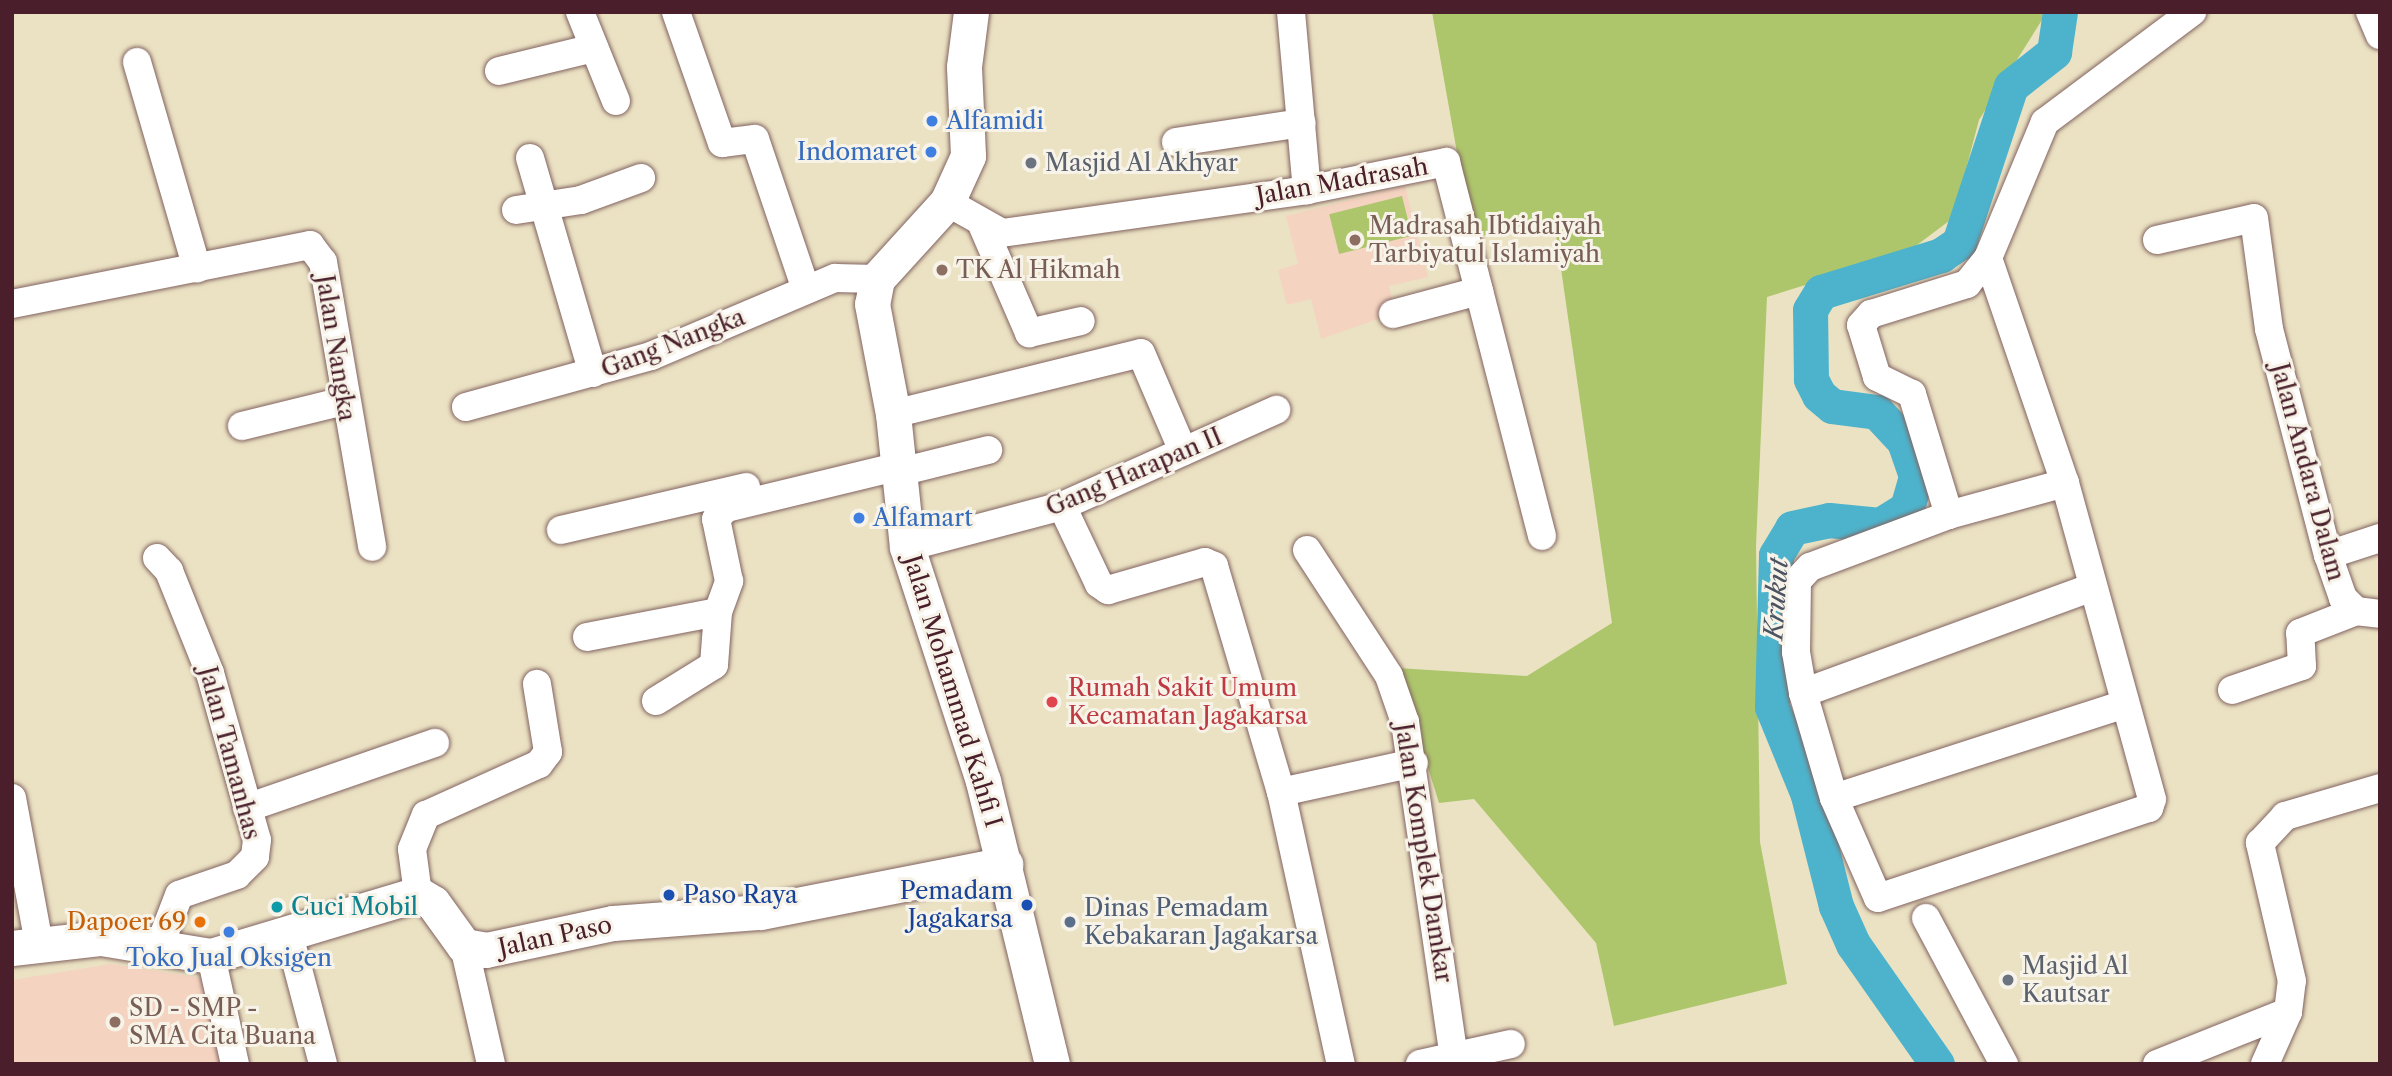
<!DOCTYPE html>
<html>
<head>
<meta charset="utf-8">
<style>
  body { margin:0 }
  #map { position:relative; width:2392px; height:1076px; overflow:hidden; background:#ebe2c3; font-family:"Libre Caslon Text",serif }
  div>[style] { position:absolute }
  .built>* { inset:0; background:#f4d3c0 }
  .green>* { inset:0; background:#adc66c; transform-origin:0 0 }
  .river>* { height:35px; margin:-17.5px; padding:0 17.5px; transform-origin:17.5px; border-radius:17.5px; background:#4db3cc }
  .roads { filter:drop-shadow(0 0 2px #826360) drop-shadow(0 0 2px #826360) }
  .minor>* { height:28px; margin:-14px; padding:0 14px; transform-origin:14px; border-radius:14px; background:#fff }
  .major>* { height:35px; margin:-17.5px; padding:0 17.5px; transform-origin:17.5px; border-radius:17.5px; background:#fff }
  .dots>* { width:19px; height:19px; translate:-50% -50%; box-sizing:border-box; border:4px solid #f7f3e8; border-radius:50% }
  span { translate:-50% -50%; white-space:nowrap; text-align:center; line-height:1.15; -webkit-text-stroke:6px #f7f3e8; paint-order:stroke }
  .shop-label { font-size:24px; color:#366cbe }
  .left { translate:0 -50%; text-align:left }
  .right { translate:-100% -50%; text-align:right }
  .worship-label { font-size:24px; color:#5b616d }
  .street-label { font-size:24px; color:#4a1f2b }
  .education-label { font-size:24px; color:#785e54 }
  .health-label { font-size:24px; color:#be3a42 }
  .transit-label { font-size:24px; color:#164399 }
  .culture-label { font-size:24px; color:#0d838f }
  .service-label { font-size:24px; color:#4e5e75 }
  .food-label { font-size:24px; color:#c56008 }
  .water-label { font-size:26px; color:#4b5363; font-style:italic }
  .frame { position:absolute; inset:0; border:14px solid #4a1f2b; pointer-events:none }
</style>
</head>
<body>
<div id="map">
  <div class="built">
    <div style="clip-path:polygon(1405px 186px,1428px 277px,1389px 286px,1395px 313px,1321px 339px,1311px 299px,1287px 305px,1278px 270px,1298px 264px,1286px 216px)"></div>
    <div style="clip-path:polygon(111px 964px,207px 979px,227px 1064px,12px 1064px,12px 980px)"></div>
  </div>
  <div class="green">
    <div style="clip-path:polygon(1432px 12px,2047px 12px,1979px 120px,1953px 218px,1905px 254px,1767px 297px,1756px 546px,1760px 842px,1787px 984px,1614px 1026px,1596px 943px,1474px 799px,1439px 803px,1397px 668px,1527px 676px,1612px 623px,1555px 227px,1472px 237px)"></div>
    <div style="left:1402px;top:196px;width:41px;height:75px;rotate:76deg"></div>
  </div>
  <div class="river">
    <div style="left:1937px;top:1064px;width:146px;rotate:-125deg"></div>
    <div style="left:1853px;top:944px;width:42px;rotate:-114.1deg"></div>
    <div style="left:1836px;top:906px;width:114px;rotate:-104.2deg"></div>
    <div style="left:1808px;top:795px;width:95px;rotate:-112.2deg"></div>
    <div style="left:1772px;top:707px;width:152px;rotate:-88.5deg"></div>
    <div style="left:1776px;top:555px;width:31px;rotate:-59deg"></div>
    <div style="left:1792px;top:528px;width:38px;rotate:-12deg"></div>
    <div style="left:1829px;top:520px;width:51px;rotate:5.6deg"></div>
    <div style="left:1880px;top:525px;width:32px;rotate:-32deg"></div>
    <div style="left:1907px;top:508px;width:33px;rotate:-74deg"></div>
    <div style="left:1916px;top:476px;width:37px;rotate:-109deg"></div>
    <div style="left:1904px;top:441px;width:40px;rotate:-133deg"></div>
    <div style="left:1877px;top:412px;width:45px;rotate:-172.4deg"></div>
    <div style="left:1832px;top:406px;width:17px;rotate:-140deg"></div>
    <div style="left:1819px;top:395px;width:18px;rotate:-117deg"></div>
    <div style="left:1811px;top:379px;width:69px;rotate:-90.8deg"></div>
    <div style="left:1810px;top:310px;width:21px;rotate:-59deg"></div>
    <div style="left:1821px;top:292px;width:126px;rotate:-17.1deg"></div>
    <div style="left:1941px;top:255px;width:22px;rotate:-34deg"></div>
    <div style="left:1959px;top:243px;width:165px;rotate:-71.7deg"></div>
    <div style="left:2011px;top:86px;width:55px;rotate:-38.3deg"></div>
    <div style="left:2054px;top:52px;width:40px;rotate:-81.5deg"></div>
  </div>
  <div class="roads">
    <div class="minor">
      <div style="left:580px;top:12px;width:96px;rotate:68deg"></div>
      <div style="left:676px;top:12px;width:139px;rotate:70.7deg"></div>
      <div style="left:722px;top:143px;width:33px;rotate:-7deg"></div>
      <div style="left:755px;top:139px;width:159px;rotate:71.3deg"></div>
      <div style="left:1291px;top:12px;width:179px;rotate:84.9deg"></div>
      <div style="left:2370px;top:12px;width:25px;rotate:67deg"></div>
      <div style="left:137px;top:62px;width:215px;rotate:73.8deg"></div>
      <div style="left:499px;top:71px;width:98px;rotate:-13.6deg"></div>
      <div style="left:1176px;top:142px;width:127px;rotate:-8.6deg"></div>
      <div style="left:530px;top:158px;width:224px;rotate:73.7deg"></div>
      <div style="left:947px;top:202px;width:63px;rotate:29.4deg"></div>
      <div style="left:1002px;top:233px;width:308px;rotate:-8deg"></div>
      <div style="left:1307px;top:190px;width:142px;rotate:-11.4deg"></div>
      <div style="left:1446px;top:162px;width:386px;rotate:75.6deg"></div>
      <div style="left:516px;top:210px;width:66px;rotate:-8.7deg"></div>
      <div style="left:581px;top:200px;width:64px;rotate:-20.1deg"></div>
      <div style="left:983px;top:227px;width:116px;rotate:66.5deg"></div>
      <div style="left:1029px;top:333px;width:53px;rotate:-13deg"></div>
      <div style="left:2157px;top:240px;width:99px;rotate:-12.8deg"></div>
      <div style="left:2254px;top:218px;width:112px;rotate:82.3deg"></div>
      <div style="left:2269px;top:329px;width:234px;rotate:75.4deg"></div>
      <div style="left:2328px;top:555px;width:46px;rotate:70.8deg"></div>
      <div style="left:2343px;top:598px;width:18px;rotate:45deg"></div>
      <div style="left:2356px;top:611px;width:24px;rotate:7deg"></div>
      <div style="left:1988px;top:258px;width:238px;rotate:71.1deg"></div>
      <div style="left:2065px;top:483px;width:120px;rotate:164.6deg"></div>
      <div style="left:1949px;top:515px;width:148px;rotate:159.5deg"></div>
      <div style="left:1810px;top:567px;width:19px;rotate:133deg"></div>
      <div style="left:1797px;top:581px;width:71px;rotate:90.8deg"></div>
      <div style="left:1796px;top:652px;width:42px;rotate:80.3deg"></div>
      <div style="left:1803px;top:693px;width:109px;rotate:73.6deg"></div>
      <div style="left:1834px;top:798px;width:109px;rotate:66.3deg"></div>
      <div style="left:1878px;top:898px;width:286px;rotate:-18.4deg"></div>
      <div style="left:2149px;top:808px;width:9px;rotate:-72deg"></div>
      <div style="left:2152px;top:799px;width:328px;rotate:-105.4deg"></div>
      <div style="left:12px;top:304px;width:304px;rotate:-11.2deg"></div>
      <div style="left:310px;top:245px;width:21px;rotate:53deg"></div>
      <div style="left:323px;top:262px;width:289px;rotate:80.2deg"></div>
      <div style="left:1393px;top:314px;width:89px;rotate:-15deg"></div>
      <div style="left:466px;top:407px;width:192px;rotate:-15.4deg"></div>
      <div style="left:651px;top:356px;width:200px;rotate:-23deg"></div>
      <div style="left:835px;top:278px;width:42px;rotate:1.4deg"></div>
      <div style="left:893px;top:414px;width:255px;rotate:-13.8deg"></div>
      <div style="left:1141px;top:353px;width:107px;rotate:66.8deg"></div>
      <div style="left:242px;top:426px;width:105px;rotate:-13.8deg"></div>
      <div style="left:896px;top:473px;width:95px;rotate:-14deg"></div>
      <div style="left:1062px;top:506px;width:86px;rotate:64.6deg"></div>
      <div style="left:1099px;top:584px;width:11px;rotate:34deg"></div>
      <div style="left:1108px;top:590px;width:101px;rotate:-16.1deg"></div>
      <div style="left:1205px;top:562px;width:10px;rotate:24deg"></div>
      <div style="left:1214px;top:566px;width:236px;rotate:73.5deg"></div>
      <div style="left:1281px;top:792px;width:279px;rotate:77.6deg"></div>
      <div style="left:1949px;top:515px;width:127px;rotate:-107deg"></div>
      <div style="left:1912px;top:394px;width:39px;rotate:-154deg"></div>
      <div style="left:1877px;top:377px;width:54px;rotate:-107.1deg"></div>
      <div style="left:1861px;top:325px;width:15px;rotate:-48deg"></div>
      <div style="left:1871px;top:314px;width:101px;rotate:-17.4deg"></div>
      <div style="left:1967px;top:284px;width:33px;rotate:-51deg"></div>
      <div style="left:1988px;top:258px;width:147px;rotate:-67.3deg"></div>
      <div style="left:2045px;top:122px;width:184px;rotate:-36.8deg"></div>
      <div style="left:561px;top:530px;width:190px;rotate:-13.1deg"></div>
      <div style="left:907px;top:547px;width:160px;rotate:-14.8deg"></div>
      <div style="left:1062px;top:506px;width:235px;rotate:-24.2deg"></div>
      <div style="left:1307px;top:550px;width:150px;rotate:56.9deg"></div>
      <div style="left:1389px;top:676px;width:49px;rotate:70.8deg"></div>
      <div style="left:1405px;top:722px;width:346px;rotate:81.7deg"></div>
      <div style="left:2328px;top:555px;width:55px;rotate:-18.1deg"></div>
      <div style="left:157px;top:558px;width:18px;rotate:47deg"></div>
      <div style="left:169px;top:571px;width:110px;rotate:68.1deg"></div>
      <div style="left:210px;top:673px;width:173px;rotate:74.3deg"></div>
      <div style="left:257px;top:840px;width:17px;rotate:97deg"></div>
      <div style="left:255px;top:857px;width:25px;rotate:135deg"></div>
      <div style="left:237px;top:875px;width:61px;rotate:161deg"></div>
      <div style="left:179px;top:895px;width:56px;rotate:111deg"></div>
      <div style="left:587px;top:637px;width:133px;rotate:-10.8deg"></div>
      <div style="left:2232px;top:690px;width:74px;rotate:-18.9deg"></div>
      <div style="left:2302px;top:666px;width:33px;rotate:-93deg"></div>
      <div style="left:2300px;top:633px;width:60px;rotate:-21.4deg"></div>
      <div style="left:1803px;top:693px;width:306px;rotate:-20.1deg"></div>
      <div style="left:656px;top:701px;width:68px;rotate:-31.8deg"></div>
      <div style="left:714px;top:665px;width:53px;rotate:-85.7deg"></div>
      <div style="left:718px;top:612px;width:33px;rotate:-70deg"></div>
      <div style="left:729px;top:581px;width:63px;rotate:-101.8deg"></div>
      <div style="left:716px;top:519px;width:15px;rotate:-48deg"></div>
      <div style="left:726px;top:508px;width:174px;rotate:-13.6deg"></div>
      <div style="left:1281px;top:792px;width:136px;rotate:-12.3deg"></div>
      <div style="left:12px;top:798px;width:147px;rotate:79.5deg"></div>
      <div style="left:1834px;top:798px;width:303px;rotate:-17.9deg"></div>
      <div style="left:247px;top:808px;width:199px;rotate:-19.1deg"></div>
      <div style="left:418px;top:894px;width:45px;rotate:-97.6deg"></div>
      <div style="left:412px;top:849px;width:37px;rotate:-68deg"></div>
      <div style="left:426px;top:815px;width:124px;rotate:-24.3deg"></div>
      <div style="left:539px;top:764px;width:15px;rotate:-53deg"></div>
      <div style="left:548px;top:752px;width:69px;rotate:-99.2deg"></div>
      <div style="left:1926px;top:918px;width:166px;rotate:61.9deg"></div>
      <div style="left:289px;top:935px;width:133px;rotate:75.2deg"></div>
      <div style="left:464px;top:946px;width:121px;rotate:77.1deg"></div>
      <div style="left:211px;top:956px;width:111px;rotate:77.5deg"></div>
      <div style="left:1420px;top:1064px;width:93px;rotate:-12.4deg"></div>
      <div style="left:2157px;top:1064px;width:141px;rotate:-21.7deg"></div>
      <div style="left:2265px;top:1064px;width:57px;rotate:-66.1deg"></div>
      <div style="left:2288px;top:1012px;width:31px;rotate:-83deg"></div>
      <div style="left:2292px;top:981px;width:142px;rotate:-103.1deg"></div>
      <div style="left:2260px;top:843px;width:37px;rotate:-47deg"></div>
      <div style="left:2285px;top:816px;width:99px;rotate:-16.4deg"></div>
    </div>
    <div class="major">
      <div style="left:971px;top:12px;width:55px;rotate:97.3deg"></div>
      <div style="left:964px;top:67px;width:89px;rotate:87.4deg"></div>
      <div style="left:968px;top:156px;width:51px;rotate:114.5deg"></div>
      <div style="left:947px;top:202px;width:104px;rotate:132.3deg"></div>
      <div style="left:877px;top:279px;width:25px;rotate:101deg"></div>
      <div style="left:872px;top:304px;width:112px;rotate:79.2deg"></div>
      <div style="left:893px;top:414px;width:134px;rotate:84deg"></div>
      <div style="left:907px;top:547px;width:246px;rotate:72deg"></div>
      <div style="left:983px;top:781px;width:291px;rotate:76.3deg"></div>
      <div style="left:12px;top:948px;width:90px;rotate:-6.4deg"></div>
      <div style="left:101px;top:938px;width:111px;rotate:9.3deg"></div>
      <div style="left:211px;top:956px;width:216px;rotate:-16.7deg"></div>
      <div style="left:418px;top:894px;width:17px;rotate:31deg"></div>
      <div style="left:433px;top:903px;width:53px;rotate:54.2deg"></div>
      <div style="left:464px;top:946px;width:22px;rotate:10deg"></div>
      <div style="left:486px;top:950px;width:130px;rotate:-12deg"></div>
      <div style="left:613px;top:923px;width:148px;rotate:-4.3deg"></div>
      <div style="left:761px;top:912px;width:249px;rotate:-11.1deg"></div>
    </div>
  </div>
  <div class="dots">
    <div style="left:932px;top:121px;background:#3f7fe0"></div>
    <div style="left:931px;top:152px;background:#3f7fe0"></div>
    <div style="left:1031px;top:163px;background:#6b7280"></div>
    <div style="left:1355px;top:240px;background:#8d6e63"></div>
    <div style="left:942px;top:270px;background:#8d6e63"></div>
    <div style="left:859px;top:518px;background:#3f7fe0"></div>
    <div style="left:1052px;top:702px;background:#e0444e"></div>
    <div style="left:669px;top:895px;background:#1a4fb4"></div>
    <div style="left:1027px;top:905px;background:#1a4fb4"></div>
    <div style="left:277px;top:907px;background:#0f9aa8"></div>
    <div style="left:200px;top:922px;background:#e8710a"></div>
    <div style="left:1070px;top:922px;background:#5c6f8a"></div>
    <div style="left:229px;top:932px;background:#3f7fe0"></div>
    <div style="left:2008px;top:980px;background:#6b7280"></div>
    <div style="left:115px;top:1022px;background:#8d6e63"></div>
  </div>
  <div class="shop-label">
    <span class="left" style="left:946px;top:121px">Alfamidi</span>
    <span class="right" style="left:917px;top:152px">Indomaret</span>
    <span class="left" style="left:873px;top:518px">Alfamart</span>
    <span style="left:229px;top:958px">Toko Jual Oksigen</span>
  </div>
  <div class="worship-label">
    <span class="left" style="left:1045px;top:163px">Masjid Al Akhyar</span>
    <span class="left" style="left:2022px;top:980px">Masjid Al<br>Kautsar</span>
  </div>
  <div class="street-label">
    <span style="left:1342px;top:181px;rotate:-10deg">Jalan Madrasah</span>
    <span style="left:673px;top:343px;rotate:-21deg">Gang Nangka</span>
    <span style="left:336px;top:348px;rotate:81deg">Jalan Nangka</span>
    <span style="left:1134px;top:472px;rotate:-23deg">Gang Harapan II</span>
    <span style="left:2308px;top:472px;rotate:75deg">Jalan Andara Dalam</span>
    <span style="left:953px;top:691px;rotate:73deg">Jalan Mohammad Kahfi I</span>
    <span style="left:230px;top:753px;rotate:75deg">Jalan Tamanhas</span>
    <span style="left:1424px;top:853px;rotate:81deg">Jalan Komplek Damkar</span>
    <span style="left:555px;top:936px;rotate:-12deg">Jalan Paso</span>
  </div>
  <div class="education-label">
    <span class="left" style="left:1369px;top:240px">Madrasah Ibtidaiyah<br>Tarbiyatul Islamiyah</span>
    <span class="left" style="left:956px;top:270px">TK Al Hikmah</span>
    <span class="left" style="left:129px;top:1022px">SD - SMP -<br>SMA Cita Buana</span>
  </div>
  <div class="health-label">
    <span class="left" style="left:1068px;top:702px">Rumah Sakit Umum<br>Kecamatan Jagakarsa</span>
  </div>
  <div class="transit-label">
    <span class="right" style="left:1013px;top:905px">Pemadam<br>Jagakarsa</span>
    <span class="left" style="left:683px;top:895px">Paso Raya</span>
  </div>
  <div class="culture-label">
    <span class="left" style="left:291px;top:907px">Cuci Mobil</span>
  </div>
  <div class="service-label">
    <span class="left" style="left:1084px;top:922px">Dinas Pemadam<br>Kebakaran Jagakarsa</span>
  </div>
  <div class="food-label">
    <span class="right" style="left:186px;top:922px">Dapoer 69</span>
  </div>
  <div class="water-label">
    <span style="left:1777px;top:599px;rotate:-86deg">Krukut</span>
  </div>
  <div class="frame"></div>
</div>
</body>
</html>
